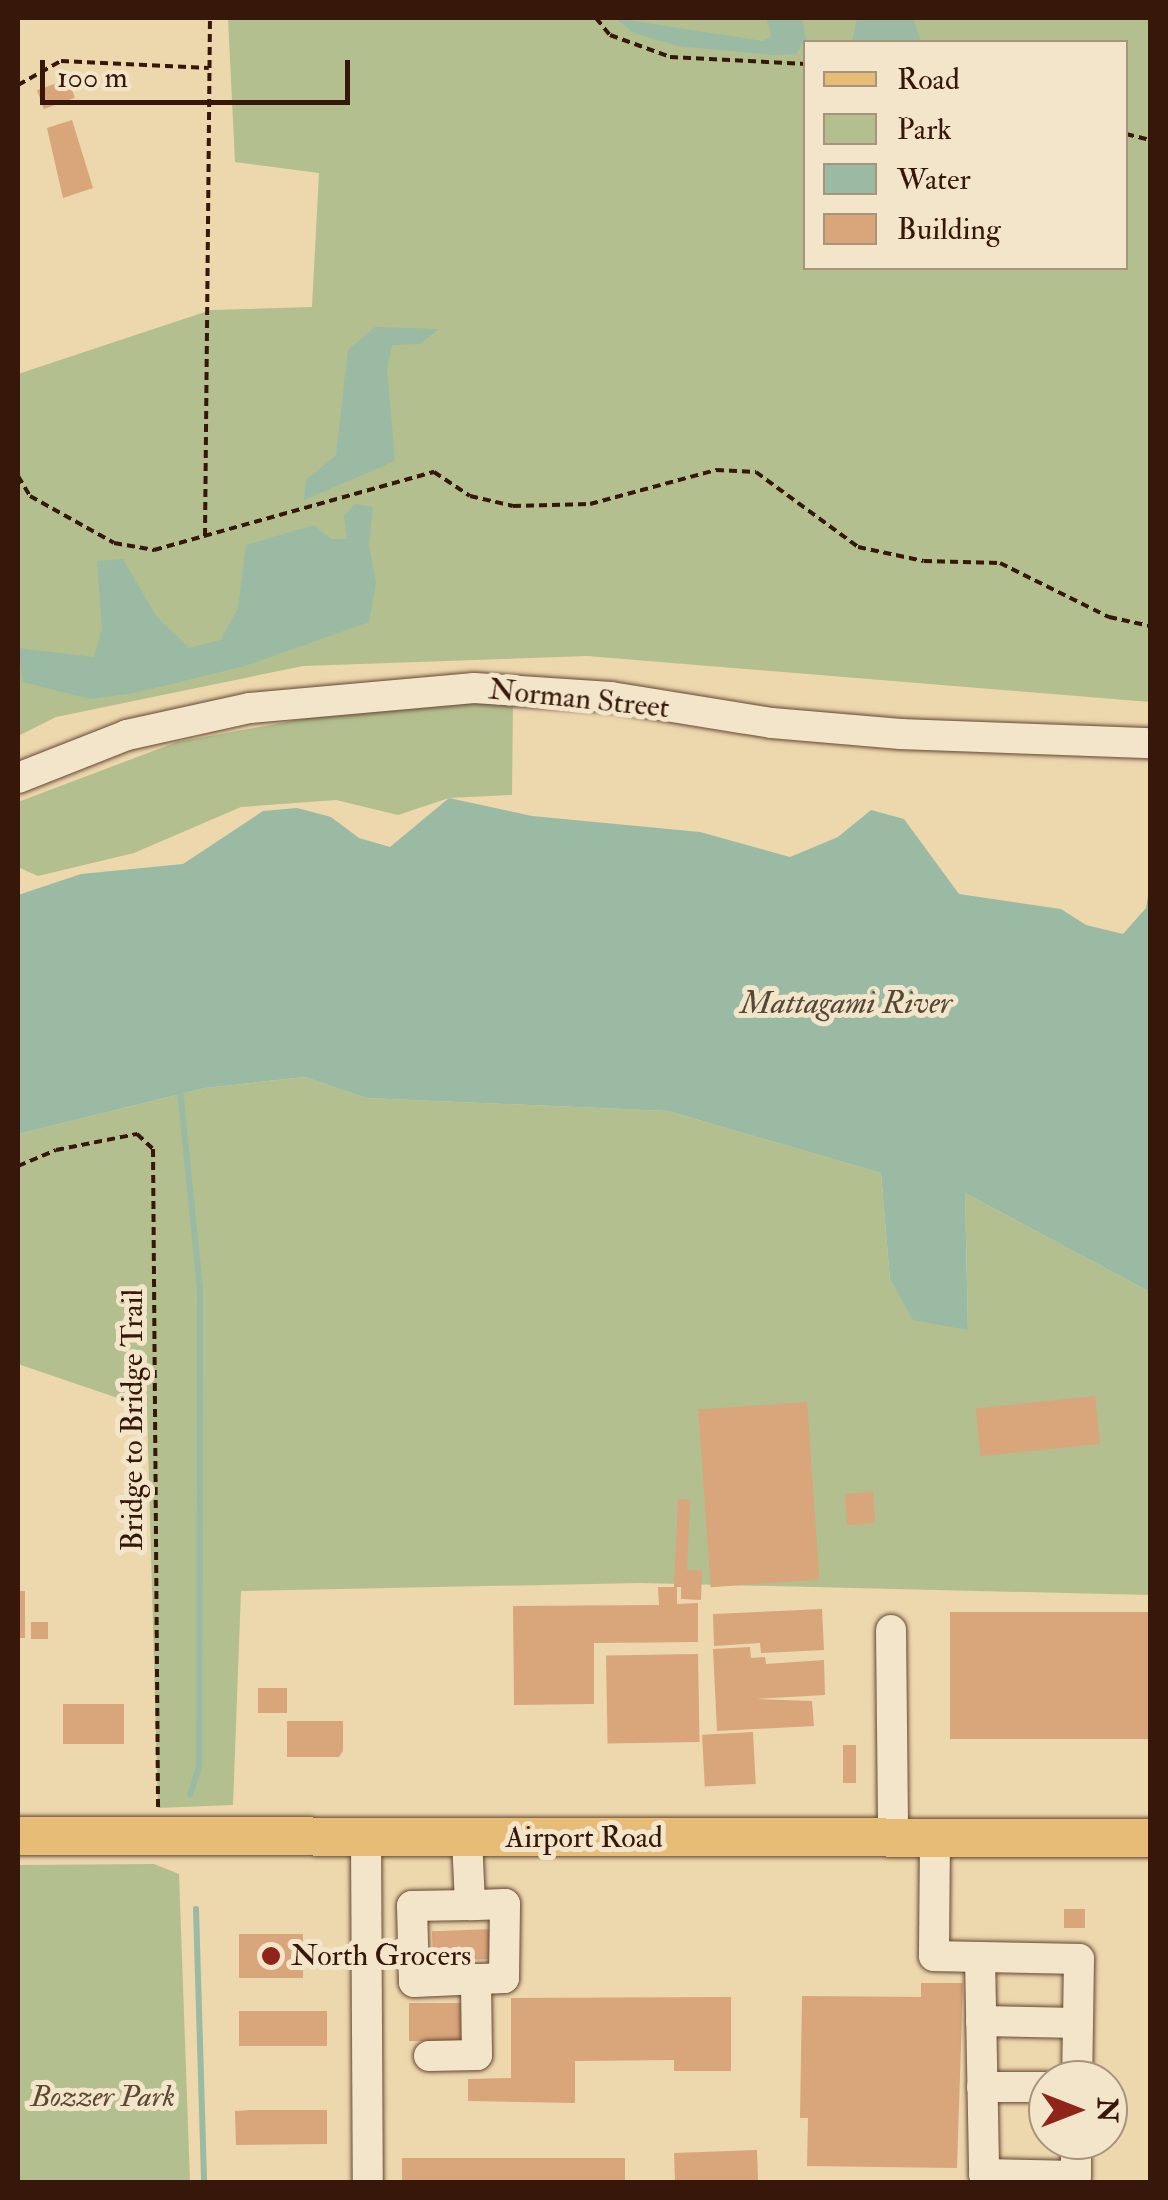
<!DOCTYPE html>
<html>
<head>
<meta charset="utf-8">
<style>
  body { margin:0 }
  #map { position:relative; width:1168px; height:2200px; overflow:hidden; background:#edd7ad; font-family:"IM FELL Double Pica",serif }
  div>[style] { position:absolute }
  .green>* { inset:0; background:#b3bf8e }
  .water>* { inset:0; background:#9abaa4 }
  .stream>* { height:6px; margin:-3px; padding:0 3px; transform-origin:3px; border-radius:3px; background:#9abaa4 }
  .building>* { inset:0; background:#d9a57b; transform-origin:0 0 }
  .path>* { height:4px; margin-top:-2px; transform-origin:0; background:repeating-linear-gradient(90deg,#37170a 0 8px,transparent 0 13px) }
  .roads { filter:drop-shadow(0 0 2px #644733) drop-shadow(0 0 2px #644733) }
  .minor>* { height:30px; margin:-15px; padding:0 15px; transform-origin:15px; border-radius:15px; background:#f3e5ca }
  .major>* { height:38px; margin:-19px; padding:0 19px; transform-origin:19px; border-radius:19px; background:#e6bc76 }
  .dots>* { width:28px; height:28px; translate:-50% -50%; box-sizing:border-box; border:5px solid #f3e5ca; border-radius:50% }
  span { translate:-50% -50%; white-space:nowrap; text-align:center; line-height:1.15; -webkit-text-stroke:10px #f3e5ca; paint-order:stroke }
  .street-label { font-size:30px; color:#37170a }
  .poi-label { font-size:30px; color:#37170a }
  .left { translate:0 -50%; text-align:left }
  .park-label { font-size:30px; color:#5c4932; font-style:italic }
  .water-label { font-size:32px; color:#554838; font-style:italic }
  .frame { position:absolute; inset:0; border:20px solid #37170a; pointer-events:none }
  .legend { position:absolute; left:803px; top:40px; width:325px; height:230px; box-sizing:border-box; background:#f3e5ca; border:2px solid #a8937d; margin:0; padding:12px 18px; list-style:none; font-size:30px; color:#37170a }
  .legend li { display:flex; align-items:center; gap:20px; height:50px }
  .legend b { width:50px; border:2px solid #a8937d }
  .north { position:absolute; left:1028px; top:2060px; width:100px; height:100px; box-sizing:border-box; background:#f3e5ca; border:2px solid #a8937d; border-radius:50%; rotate:90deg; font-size:28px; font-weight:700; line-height:40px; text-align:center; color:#37170a }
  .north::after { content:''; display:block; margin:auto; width:35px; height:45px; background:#8f2418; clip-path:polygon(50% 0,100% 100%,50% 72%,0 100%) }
  .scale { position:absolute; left:40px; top:60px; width:310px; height:45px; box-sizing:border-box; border:5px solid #37170a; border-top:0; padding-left:12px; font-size:30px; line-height:35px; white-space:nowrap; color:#37170a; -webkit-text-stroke:8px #f3e5ca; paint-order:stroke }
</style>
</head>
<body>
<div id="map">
  <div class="green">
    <div style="clip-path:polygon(evenodd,228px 18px,1150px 18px,1150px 702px,587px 656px,303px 666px,56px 717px,18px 736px,18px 374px,211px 310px,312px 307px,319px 173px,235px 162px,228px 18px,806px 42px,1126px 42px,1126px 268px,806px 268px,806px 42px)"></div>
    <div style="clip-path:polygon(513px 702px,512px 795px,449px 798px,398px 815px,336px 800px,241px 807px,134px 853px,38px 876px,18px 867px,18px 802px,177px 742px,385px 704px)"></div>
    <div style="clip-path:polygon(305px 1077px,366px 1098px,668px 1111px,881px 1173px,890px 1280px,913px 1319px,968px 1329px,965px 1193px,1150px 1292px,1150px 1595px,640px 1583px,241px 1591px,233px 1805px,158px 1808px,147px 1408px,18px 1364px,18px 1134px,205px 1088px)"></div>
    <div style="clip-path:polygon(154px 1864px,179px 1874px,190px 2182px,18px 2182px,18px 1865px)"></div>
  </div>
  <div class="water">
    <div style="clip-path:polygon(615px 18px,763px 41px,772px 36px,766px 18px,802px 18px,806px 39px,796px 54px,773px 55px,677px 46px,634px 33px)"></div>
    <div style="clip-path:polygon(857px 18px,913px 18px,921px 42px,852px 42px)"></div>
    <div style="clip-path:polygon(375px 327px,439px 329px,420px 344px,392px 345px,387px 369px,395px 461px,304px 500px,306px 480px,336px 455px,348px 350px)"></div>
    <div style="clip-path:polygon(355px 504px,373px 507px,369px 545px,376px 583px,369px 622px,245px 666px,134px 693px,90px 699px,23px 682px,18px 648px,94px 657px,102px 628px,97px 561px,123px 559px,156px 616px,189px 648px,221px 640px,238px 608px,246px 545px,314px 525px,331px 539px,347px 539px,344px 516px)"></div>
    <div style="clip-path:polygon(449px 798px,532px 816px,700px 832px,790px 857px,838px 837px,871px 810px,904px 819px,959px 894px,1061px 909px,1086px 925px,1123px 934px,1146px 908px,1150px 883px,1150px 1292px,965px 1193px,968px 1330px,913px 1320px,890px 1280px,881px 1173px,668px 1111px,366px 1098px,305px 1077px,205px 1088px,18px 1134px,18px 895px,81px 874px,183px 864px,263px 811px,297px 808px,331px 817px,359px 838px,390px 847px)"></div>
  </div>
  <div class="stream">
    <div style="left:180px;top:1089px;width:200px;rotate:84.3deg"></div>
    <div style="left:200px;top:1288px;width:479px;rotate:90.1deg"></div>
    <div style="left:199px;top:1767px;width:29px;rotate:108deg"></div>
    <div style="left:196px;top:1909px;width:273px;rotate:88.3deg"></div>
  </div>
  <div class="building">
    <div style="left:68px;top:79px;width:20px;height:33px;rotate:70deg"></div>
    <div style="clip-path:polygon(72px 120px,93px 188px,63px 198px,47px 128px)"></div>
    <div style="left:1095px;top:1396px;width:48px;height:120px;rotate:84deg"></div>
    <div style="left:807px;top:1402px;width:178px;height:109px;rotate:86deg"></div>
    <div style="left:873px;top:1492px;width:31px;height:28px;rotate:86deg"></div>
    <div style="clip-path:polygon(678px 1499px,690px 1500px,687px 1570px,702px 1570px,701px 1600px,681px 1599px,681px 1587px,674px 1587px)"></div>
    <div style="clip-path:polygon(658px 1587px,677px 1587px,677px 1604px,698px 1603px,698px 1642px,594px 1643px,594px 1704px,514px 1705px,513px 1606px,659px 1605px)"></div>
    <div style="left:18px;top:1591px;width:7px;height:47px"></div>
    <div style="clip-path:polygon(822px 1609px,824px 1650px,761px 1653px,760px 1643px,714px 1646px,713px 1614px)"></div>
    <div style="left:950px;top:1612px;width:200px;height:127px"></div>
    <div style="left:31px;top:1622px;width:17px;height:17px"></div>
    <div style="clip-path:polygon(750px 1647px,751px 1658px,765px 1657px,766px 1664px,824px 1660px,825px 1695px,755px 1699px,812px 1701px,814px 1726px,717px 1731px,713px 1649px)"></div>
    <div style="left:698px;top:1654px;width:88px;height:92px;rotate:89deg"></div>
    <div style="left:258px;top:1688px;width:29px;height:25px"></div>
    <div style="left:124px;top:1704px;width:40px;height:61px;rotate:90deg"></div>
    <div style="clip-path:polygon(287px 1721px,343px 1721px,343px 1751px,339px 1757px,287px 1757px)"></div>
    <div style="left:753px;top:1732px;width:52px;height:51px;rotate:87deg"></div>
    <div style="left:843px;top:1745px;width:13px;height:38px"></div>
    <div style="left:1064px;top:1909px;width:21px;height:19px"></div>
    <div style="left:493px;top:1929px;width:30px;height:61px;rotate:88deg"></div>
    <div style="left:239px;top:1934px;width:64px;height:44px"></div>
    <div style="clip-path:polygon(921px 1983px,963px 1983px,957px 2168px,807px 2166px,808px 2118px,800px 2118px,802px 1996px,921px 1997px)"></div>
    <div style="clip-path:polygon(731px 1997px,731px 2071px,674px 2071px,674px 2060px,575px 2061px,575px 2103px,468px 2101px,468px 2079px,511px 2078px,511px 1998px)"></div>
    <div style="left:409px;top:2003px;width:52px;height:38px"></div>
    <div style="left:239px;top:2011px;width:88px;height:35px"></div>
    <div style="clip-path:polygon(251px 2110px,327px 2110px,327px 2144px,236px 2145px,235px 2111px)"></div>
    <div style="left:757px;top:2150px;width:32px;height:83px;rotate:88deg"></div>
    <div style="left:402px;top:2158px;width:223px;height:24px"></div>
  </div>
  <div class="path">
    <div style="left:596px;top:18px;width:22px;rotate:51deg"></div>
    <div style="left:610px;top:35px;width:64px;rotate:20.1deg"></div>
    <div style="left:670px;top:57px;width:136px;rotate:2.9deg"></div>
    <div style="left:18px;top:85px;width:49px;rotate:-29.2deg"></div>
    <div style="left:61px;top:61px;width:148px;rotate:2.7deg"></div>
    <div style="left:1126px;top:134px;width:25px;rotate:14deg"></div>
    <div style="left:18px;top:476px;width:23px;rotate:59deg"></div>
    <div style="left:30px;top:496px;width:96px;rotate:29.2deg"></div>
    <div style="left:114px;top:543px;width:41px;rotate:9.9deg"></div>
    <div style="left:154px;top:550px;width:291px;rotate:-15.6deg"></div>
    <div style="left:434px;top:472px;width:43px;rotate:33.7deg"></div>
    <div style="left:470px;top:496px;width:44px;rotate:13.1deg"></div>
    <div style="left:513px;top:506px;width:77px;rotate:-1.5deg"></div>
    <div style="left:590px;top:504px;width:131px;rotate:-15.1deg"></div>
    <div style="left:716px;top:470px;width:40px;rotate:2.9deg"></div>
    <div style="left:756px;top:472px;width:127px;rotate:36.3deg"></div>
    <div style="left:858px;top:547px;width:67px;rotate:12deg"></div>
    <div style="left:924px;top:561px;width:76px;rotate:1.5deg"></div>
    <div style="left:1000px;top:563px;width:122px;rotate:26.4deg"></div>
    <div style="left:1109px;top:617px;width:42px;rotate:12.4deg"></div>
    <div style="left:205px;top:536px;width:518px;rotate:-89.45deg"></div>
    <div style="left:18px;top:1166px;width:41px;rotate:-22.8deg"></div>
    <div style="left:56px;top:1150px;width:83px;rotate:-11.2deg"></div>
    <div style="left:137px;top:1134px;width:22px;rotate:43deg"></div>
    <div style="left:153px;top:1149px;width:658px;rotate:89.56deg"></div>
  </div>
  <div class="roads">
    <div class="minor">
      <div style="left:18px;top:778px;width:117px;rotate:-21.5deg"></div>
      <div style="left:127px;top:735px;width:126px;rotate:-12.4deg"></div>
      <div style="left:250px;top:708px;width:225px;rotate:-5.1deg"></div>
      <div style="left:474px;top:688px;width:137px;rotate:3.8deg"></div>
      <div style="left:611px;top:697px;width:163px;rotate:9.2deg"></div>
      <div style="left:772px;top:723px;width:129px;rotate:4.9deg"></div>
      <div style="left:901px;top:734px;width:249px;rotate:2.1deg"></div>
      <div style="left:891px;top:1630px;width:207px;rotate:89.4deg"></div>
      <div style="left:935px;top:1837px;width:119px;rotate:90.5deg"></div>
      <div style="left:934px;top:1956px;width:145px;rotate:1.2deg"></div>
      <div style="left:1079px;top:1959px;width:121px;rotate:90.9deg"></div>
      <div style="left:366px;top:1838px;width:344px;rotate:89.7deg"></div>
      <div style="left:467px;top:1838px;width:67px;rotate:87.4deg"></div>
      <div style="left:470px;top:1905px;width:58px;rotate:179deg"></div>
      <div style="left:412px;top:1906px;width:76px;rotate:88.5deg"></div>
      <div style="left:414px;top:1982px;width:90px;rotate:-2.5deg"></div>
      <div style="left:504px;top:1978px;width:74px;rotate:-89.2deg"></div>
      <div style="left:505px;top:1904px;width:35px;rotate:178deg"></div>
      <div style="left:980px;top:1957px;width:217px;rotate:88.9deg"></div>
      <div style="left:984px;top:2174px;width:92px;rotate:1.2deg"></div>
      <div style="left:1076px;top:2176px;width:36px;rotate:-90deg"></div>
      <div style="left:981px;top:2021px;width:97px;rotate:1.2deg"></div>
      <div style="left:429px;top:2056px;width:48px;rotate:-1.2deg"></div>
      <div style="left:477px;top:2055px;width:76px;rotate:-90.8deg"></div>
      <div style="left:982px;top:2087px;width:66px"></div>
    </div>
    <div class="major">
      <div style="left:18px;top:1836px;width:1132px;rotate:0.1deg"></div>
    </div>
  </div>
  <div class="dots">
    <div style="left:271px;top:1956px;background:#8f2418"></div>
  </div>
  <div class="street-label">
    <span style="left:579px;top:699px;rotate:6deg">Norman Street</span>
    <span style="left:133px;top:1420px;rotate:-90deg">Bridge to Bridge Trail</span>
    <span style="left:584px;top:1838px">Airport Road</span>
  </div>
  <div class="poi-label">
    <span class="left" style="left:291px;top:1956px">North Grocers</span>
  </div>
  <div class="park-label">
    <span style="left:103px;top:2097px">Bozzer Park</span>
  </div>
  <div class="water-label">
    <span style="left:846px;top:1003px">Mattagami River</span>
  </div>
  <div class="frame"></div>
  <ul class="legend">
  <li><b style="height:12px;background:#e6bc76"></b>Road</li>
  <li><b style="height:28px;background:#b3bf8e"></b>Park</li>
  <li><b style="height:28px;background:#9abaa4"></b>Water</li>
  <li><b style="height:28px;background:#d9a57b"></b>Building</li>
  </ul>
  <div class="north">N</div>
  <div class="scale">100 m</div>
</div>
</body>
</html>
